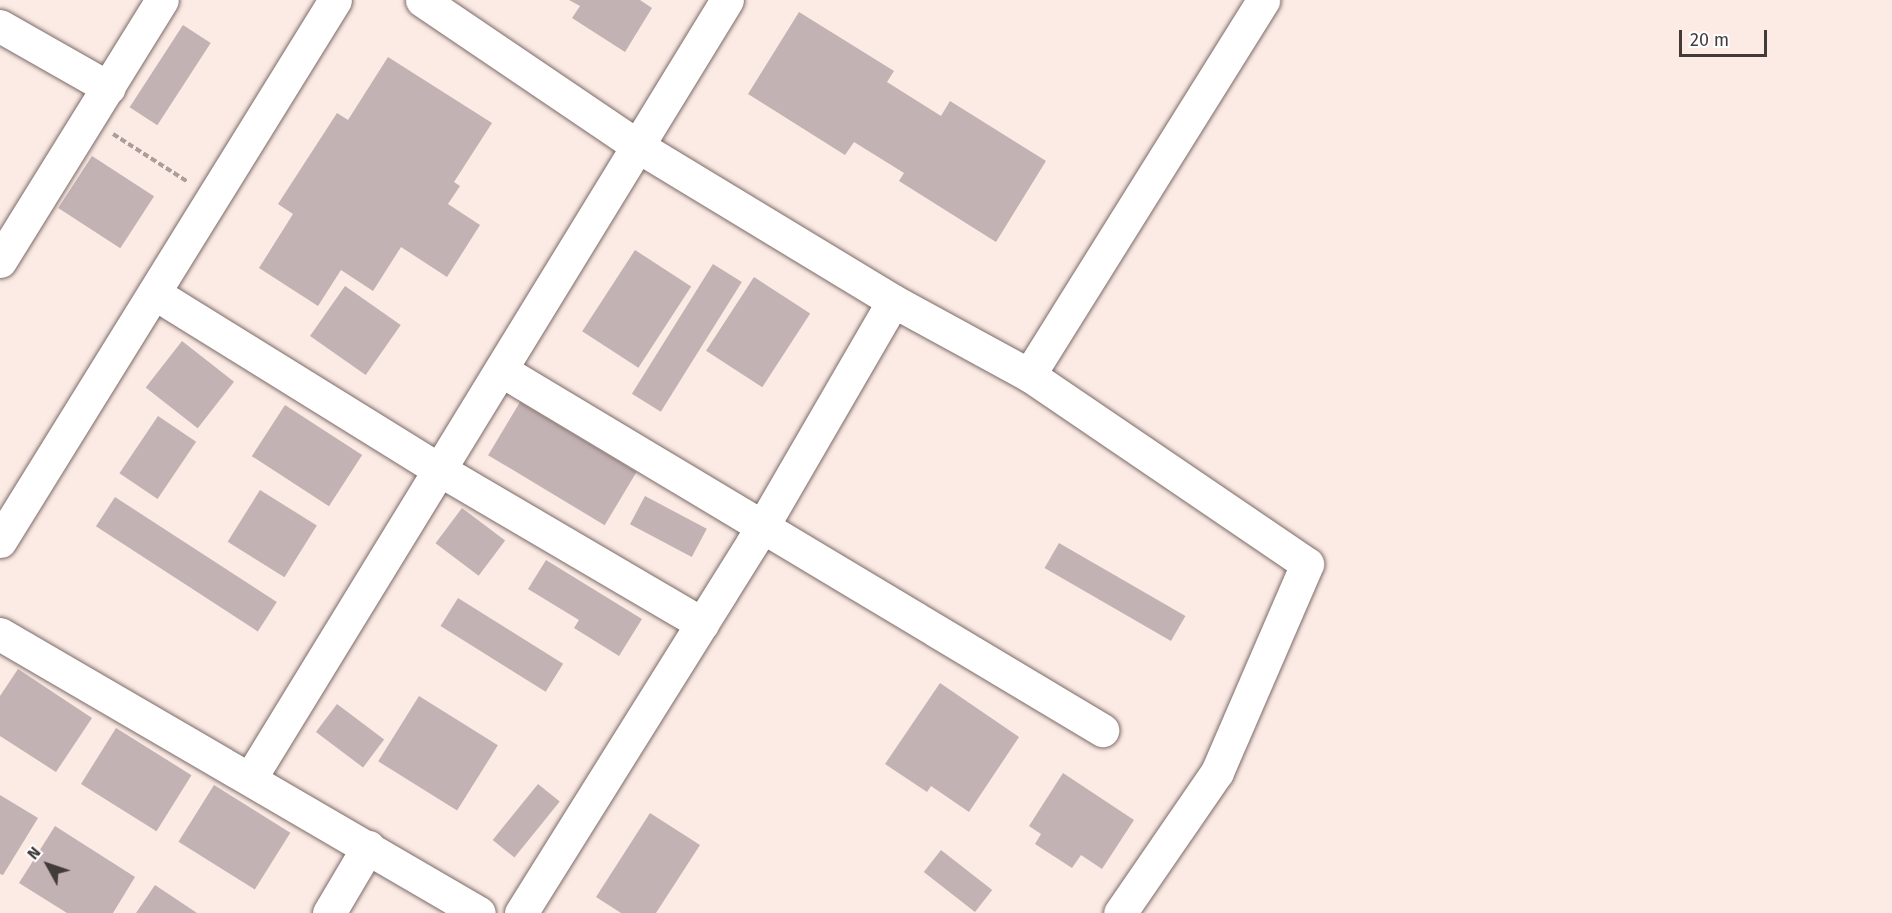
<!DOCTYPE html>
<html>
<head>
<meta charset="utf-8">
<style>
  body { margin:0 }
  #map { position:relative; width:1892px; height:913px; overflow:hidden; background:#fceae5; font-family:"Fira Sans",sans-serif }
  div>[style] { position:absolute }
  .building>* { inset:0; background:#c3b2b3; transform-origin:0 0 }
  .path>* { height:4px; margin-top:-2px; transform-origin:0; background:repeating-linear-gradient(90deg,#ab9e9a 0 6px,transparent 0 9px) }
  .roads { filter:drop-shadow(0 0 2px #7b6b67) drop-shadow(0 0 2px #7b6b67) }
  .minor>* { height:33px; margin:-16.5px; padding:0 16.5px; transform-origin:16.5px; border-radius:16.5px; background:#fff }
  span { translate:-50% -50%; white-space:nowrap; text-align:center; line-height:1.15; -webkit-text-stroke:4.5px #fff; paint-order:stroke }
  .north { position:absolute; left:18px; top:835px; width:60px; height:60px; -webkit-text-stroke:4px #fff; paint-order:stroke; rotate:310deg; font-size:16px; font-weight:700; line-height:24px; text-align:center; color:#423b39 }
  .north::after { content:''; display:block; margin:auto; width:21px; height:27px; background:#423b39; clip-path:polygon(50% 0,100% 100%,50% 72%,0 100%) }
  .scale { position:absolute; left:1679px; top:30px; width:88px; height:27px; box-sizing:border-box; border:3px solid #423b39; border-top:0; padding-left:8px; font-size:18px; line-height:21px; white-space:nowrap; color:#423b39; -webkit-text-stroke:4px #fff; paint-order:stroke }
</style>
</head>
<body>
<div id="map">
  <div class="building">
    <div style="clip-path:polygon(569px 0,640px 0,652px 8px,625px 52px,572px 18px,580px 6px)"></div>
    <div style="clip-path:polygon(799px 12px,894px 71px,887px 82px,941px 116px,950px 101px,1046px 161px,996px 242px,899px 181px,904px 173px,854px 142px,845px 155px,748px 94px)"></div>
    <div style="left:183px;top:25px;width:33px;height:98px;rotate:33deg"></div>
    <div style="clip-path:polygon(388px 57px,492px 123px,454px 182px,460px 186px,448px 204px,480px 225px,447px 277px,401px 247px,373px 291px,341px 270px,318px 306px,259px 268px,293px 214px,278px 204px,337px 113px,348px 120px)"></div>
    <div style="left:92px;top:156px;width:74px;height:62px;rotate:33deg"></div>
    <div style="left:635px;top:250px;width:67px;height:97px;rotate:33deg"></div>
    <div style="left:713px;top:264px;width:34px;height:153px;rotate:32deg"></div>
    <div style="left:754px;top:277px;width:67px;height:88px;rotate:33deg"></div>
    <div style="left:345px;top:286px;width:68px;height:61px;rotate:35deg"></div>
    <div style="left:182px;top:341px;width:66px;height:59px;rotate:38deg"></div>
    <div style="left:520px;top:402px;width:136px;height:62px;rotate:31deg"></div>
    <div style="left:285px;top:405px;width:92px;height:61px;rotate:33deg"></div>
    <div style="left:158px;top:416px;width:46px;height:69px;rotate:34deg"></div>
    <div style="left:260px;top:490px;width:67px;height:61px;rotate:32deg"></div>
    <div style="left:645px;top:496px;width:70px;height:32px;rotate:28deg"></div>
    <div style="left:115px;top:497px;width:193px;height:35px;rotate:33deg"></div>
    <div style="left:462px;top:508px;width:54px;height:44px;rotate:37deg"></div>
    <div style="left:1059px;top:543px;width:146px;height:29px;rotate:30deg"></div>
    <div style="clip-path:polygon(546px 560px,642px 619px,619px 656px,574px 628px,579px 620px,528px 589px)"></div>
    <div style="left:458px;top:598px;width:124px;height:33px;rotate:32deg"></div>
    <div style="clip-path:polygon(18px 669px,92px 718px,56px 772px,0 736px,0 696px)"></div>
    <div style="clip-path:polygon(940px 683px,1019px 737px,969px 812px,931px 786px,927px 792px,885px 764px)"></div>
    <div style="left:419px;top:696px;width:93px;height:77px;rotate:32deg"></div>
    <div style="left:337px;top:704px;width:59px;height:35px;rotate:37deg"></div>
    <div style="left:116px;top:728px;width:89px;height:66px;rotate:32deg"></div>
    <div style="clip-path:polygon(1063px 773px,1134px 820px,1102px 869px,1081px 855px,1072px 868px,1035px 844px,1041px 834px,1029px 826px)"></div>
    <div style="left:538px;top:784px;width:28px;height:72px;rotate:39deg"></div>
    <div style="left:214px;top:785px;width:90px;height:67px;rotate:32deg"></div>
    <div style="clip-path:polygon(0 795px,38px 818px,3px 875px,0 874px)"></div>
    <div style="clip-path:polygon(650px 813px,700px 845px,656px 913px,621px 913px,596px 897px)"></div>
    <div style="clip-path:polygon(55px 826px,135px 877px,113px 913px,67px 913px,19px 883px)"></div>
    <div style="left:941px;top:850px;width:65px;height:28px;rotate:38deg"></div>
    <div style="clip-path:polygon(155px 885px,197px 913px,136px 913px)"></div>
  </div>
  <div class="path">
    <div style="left:113px;top:134px;width:89px;rotate:32.6deg"></div>
  </div>
  <div class="roads">
    <div class="minor">
      <div style="left:422px;top:0;width:262px;rotate:34.1deg"></div>
      <div style="left:639px;top:147px;width:297px;rotate:31.2deg"></div>
      <div style="left:893px;top:301px;width:155px;rotate:28.6deg"></div>
      <div style="left:1029px;top:375px;width:336px;rotate:34.2deg"></div>
      <div style="left:1307px;top:564px;width:227px;rotate:113.4deg"></div>
      <div style="left:1217px;top:772px;width:171px;rotate:124.5deg"></div>
      <div style="left:0;top:26px;width:125px;rotate:29.6deg"></div>
      <div style="left:0;top:261px;width:307px;rotate:-58.2deg"></div>
      <div style="left:154px;top:293px;width:336px;rotate:31.8deg"></div>
      <div style="left:440px;top:470px;width:304px;rotate:30.4deg"></div>
      <div style="left:501px;top:370px;width:701px;rotate:30.92deg"></div>
      <div style="left:1029px;top:375px;width:442px;rotate:-58deg"></div>
      <div style="left:0;top:541px;width:636px;rotate:-58.23deg"></div>
      <div style="left:0;top:634px;width:554px;rotate:30.22deg"></div>
      <div style="left:251px;top:777px;width:911px;rotate:-58.51deg"></div>
      <div style="left:329px;top:913px;width:77px;rotate:-59.4deg"></div>
      <div style="left:521px;top:913px;width:453px;rotate:-58deg"></div>
      <div style="left:761px;top:529px;width:263px;rotate:-59.9deg"></div>
    </div>
  </div>
  <div class="north">N</div>
  <div class="scale">20 m</div>
</div>
</body>
</html>
